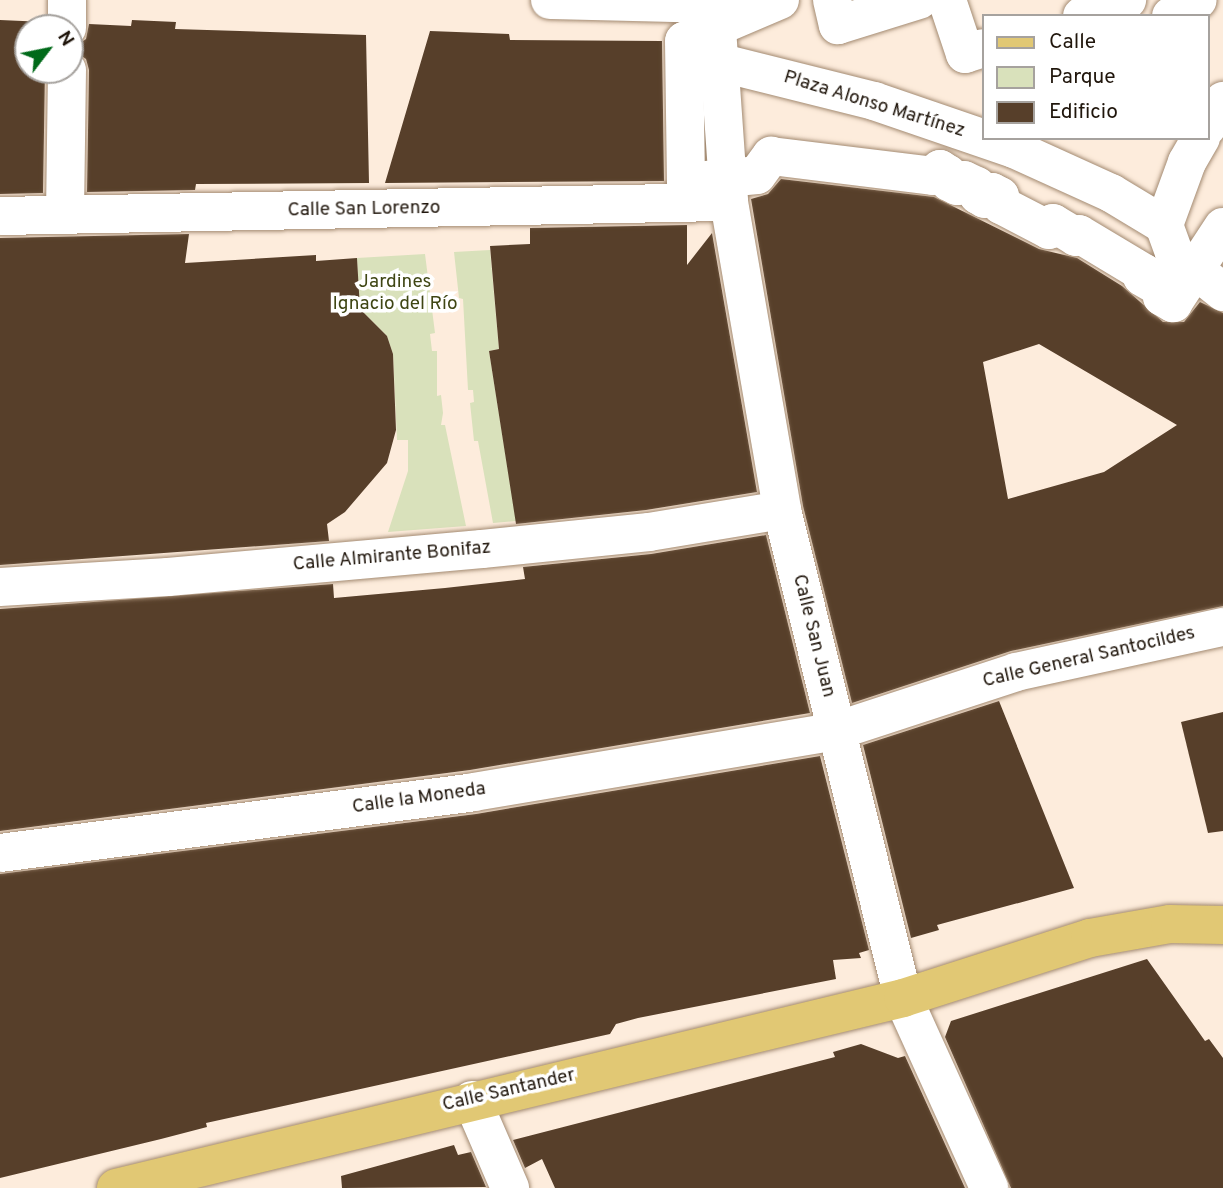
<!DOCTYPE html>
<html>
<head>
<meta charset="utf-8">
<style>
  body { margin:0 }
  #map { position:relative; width:1223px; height:1188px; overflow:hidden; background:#fdecdc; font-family:Overpass,sans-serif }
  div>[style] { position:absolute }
  .green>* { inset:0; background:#d9e1bb }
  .building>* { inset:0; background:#573f2a }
  .roads { filter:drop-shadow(0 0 2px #a38a71) drop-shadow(0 0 2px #a38a71) }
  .street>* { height:38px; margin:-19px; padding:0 19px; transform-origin:19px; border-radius:19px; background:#fff }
  .primary>* { height:38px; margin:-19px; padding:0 19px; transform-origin:19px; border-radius:19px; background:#e1c874 }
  span { translate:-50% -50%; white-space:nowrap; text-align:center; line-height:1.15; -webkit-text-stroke:7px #fff; paint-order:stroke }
  .street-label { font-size:19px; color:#20160c }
  .park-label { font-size:19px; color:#3f4614 }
  .legend { position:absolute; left:982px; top:14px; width:228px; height:126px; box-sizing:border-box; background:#fff; border:2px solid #a6a29e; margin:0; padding:9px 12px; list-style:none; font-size:21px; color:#20160c }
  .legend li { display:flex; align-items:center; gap:14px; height:35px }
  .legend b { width:35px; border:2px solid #a6a29e }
  .north { position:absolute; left:14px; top:14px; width:70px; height:70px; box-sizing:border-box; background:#fff; border:2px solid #a6a29e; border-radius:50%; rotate:58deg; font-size:19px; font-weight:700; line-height:28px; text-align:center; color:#20160c }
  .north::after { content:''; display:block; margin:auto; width:24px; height:32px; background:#006a19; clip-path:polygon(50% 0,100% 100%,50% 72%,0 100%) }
</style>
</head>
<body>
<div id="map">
  <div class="green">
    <div style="clip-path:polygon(490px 250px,499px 349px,489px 351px,516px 521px,493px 523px,478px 441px,474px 441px,470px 403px,474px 402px,473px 390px,468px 390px,463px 299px,459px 298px,454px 252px)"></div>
    <div style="clip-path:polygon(425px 254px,435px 333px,430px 334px,432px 351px,437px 351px,437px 396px,441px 395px,443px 413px,441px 425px,445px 425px,466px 526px,388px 532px,408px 471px,408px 440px,397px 440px,393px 354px,387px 336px,360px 309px,357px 258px)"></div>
  </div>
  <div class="building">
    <div style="clip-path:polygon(0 20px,45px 22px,45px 28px,28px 28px,28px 70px,45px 70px,43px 193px,0 194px)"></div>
    <div style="clip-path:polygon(132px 20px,176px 22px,175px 29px,366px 35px,369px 183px,196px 184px,195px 190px,87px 192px,89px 70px,86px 59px,71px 49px,86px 39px,89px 24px,131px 26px)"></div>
    <div style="clip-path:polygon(430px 31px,509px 34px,510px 40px,662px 41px,664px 181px,385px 183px)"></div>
    <div style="clip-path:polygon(evenodd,781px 179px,934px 197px,1039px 249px,1077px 258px,1122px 286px,1163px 322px,1184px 322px,1200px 302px,1223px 313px,1223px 606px,1011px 651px,852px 703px,803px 506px,751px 199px,768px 194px,781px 179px,1039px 344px,1177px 425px,1104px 472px,1008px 499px,983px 362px,1039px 344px)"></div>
    <div style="clip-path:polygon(687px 225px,687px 265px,712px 233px,757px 492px,646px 510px,516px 524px,489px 351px,499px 349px,490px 246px,530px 244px,530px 228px)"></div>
    <div style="clip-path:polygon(189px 234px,185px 263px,316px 255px,316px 261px,357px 258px,360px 309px,387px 336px,393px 354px,396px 430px,387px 463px,345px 512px,327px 524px,329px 541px,0 565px,0 238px)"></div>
    <div style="clip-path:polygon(766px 535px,810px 713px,470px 770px,0 831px,0 609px,333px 584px,334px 598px,445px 588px,525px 579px,523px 567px,651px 554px)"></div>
    <div style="clip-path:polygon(999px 701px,1074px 888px,937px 925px,939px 930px,911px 938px,863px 745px)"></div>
    <div style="clip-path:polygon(1223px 712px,1223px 831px,1208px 833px,1181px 722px)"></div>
    <div style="clip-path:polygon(820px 756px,869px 950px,859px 953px,861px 958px,833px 960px,836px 979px,638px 1018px,616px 1024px,610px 1034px,206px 1123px,207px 1127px,161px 1139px,0 1178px,0 874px,476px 814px)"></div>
    <div style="clip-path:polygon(1147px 959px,1205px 1041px,1209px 1039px,1223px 1058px,1223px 1188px,1011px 1188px,945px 1037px,951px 1021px)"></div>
    <div style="clip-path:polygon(861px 1044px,898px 1058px,905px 1056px,965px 1188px,555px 1188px,542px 1159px,525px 1168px,513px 1140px,835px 1057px,833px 1052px)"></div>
    <div style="clip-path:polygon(454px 1145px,458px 1155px,471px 1152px,486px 1187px,342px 1188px,341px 1176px)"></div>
  </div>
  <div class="roads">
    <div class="street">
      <div style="left:550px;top:0;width:166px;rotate:1.4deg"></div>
      <div style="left:715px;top:0;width:202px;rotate:86deg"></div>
      <div style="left:729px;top:202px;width:313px;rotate:80.2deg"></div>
      <div style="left:782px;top:510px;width:503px;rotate:76.07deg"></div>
      <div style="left:903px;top:998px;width:209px;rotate:65.6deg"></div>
      <div style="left:780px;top:0;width:104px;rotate:156.9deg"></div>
      <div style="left:684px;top:41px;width:141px;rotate:89.2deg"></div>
      <div style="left:686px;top:182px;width:71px;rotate:-5.6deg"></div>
      <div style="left:757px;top:175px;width:24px;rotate:-54deg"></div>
      <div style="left:771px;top:156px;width:163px;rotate:7deg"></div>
      <div style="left:933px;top:176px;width:10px;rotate:-45deg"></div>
      <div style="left:940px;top:169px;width:9px;rotate:32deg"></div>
      <div style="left:948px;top:174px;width:8px;rotate:83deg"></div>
      <div style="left:949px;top:182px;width:9px;rotate:27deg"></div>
      <div style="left:957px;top:186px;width:9px;rotate:-41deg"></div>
      <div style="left:964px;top:180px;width:14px;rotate:25deg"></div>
      <div style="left:977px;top:186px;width:9px;rotate:84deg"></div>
      <div style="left:978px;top:195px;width:8px;rotate:30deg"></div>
      <div style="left:985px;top:199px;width:10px;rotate:-45deg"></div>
      <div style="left:992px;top:192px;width:9px;rotate:27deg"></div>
      <div style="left:1000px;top:196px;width:9px;rotate:84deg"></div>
      <div style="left:1001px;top:205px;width:54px;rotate:27.5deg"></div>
      <div style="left:1049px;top:230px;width:8px;rotate:-60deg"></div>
      <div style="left:1053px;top:223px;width:27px;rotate:31deg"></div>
      <div style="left:1076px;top:237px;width:4px;rotate:-45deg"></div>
      <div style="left:1079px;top:234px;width:76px;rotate:31deg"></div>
      <div style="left:1144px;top:273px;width:4px;rotate:117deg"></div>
      <div style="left:1142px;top:277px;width:28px;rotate:30deg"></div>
      <div style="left:1166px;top:291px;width:7px;rotate:124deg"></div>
      <div style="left:1162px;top:297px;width:13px;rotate:29deg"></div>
      <div style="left:1173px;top:303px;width:91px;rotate:-56.7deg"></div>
      <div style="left:832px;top:0;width:26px;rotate:77deg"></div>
      <div style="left:838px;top:25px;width:85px;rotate:-17.2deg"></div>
      <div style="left:947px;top:0;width:57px;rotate:71.6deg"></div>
      <div style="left:965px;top:54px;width:19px;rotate:-18deg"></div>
      <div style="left:1082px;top:16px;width:48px;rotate:-19.6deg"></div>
      <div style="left:1171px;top:16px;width:31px;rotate:-31deg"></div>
      <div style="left:67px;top:28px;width:28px;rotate:-90deg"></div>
      <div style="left:722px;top:63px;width:157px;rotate:14deg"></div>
      <div style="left:874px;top:101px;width:148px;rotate:18.9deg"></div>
      <div style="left:1014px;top:149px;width:107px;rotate:24.4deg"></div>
      <div style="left:1111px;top:193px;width:62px;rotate:31.1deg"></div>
      <div style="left:1207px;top:127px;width:31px;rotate:-58deg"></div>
      <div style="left:65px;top:213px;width:143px;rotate:-89.2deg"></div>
      <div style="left:0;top:216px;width:723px;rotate:-1.11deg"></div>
      <div style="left:1164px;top:225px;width:67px;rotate:-69.9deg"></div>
      <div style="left:1187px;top:162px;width:28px;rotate:-60deg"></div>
      <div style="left:1164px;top:225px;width:30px;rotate:70deg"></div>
      <div style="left:1174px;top:253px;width:63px;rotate:38.5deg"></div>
      <div style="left:0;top:587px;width:168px;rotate:-3.4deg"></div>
      <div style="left:168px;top:577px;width:315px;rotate:-5.1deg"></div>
      <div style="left:482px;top:549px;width:168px;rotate:-5.8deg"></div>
      <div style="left:649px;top:532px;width:135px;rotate:-9.4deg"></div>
      <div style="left:0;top:853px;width:477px;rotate:-7.3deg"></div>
      <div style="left:473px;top:792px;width:368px;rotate:-9.5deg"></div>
      <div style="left:836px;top:731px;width:189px;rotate:-18.1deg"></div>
      <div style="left:1016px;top:672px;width:212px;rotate:-12.3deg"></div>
      <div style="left:472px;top:1100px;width:96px;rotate:66.6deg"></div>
    </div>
    <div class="primary">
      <div style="left:116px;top:1188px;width:810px;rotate:-13.57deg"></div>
      <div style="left:903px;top:998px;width:196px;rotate:-17.8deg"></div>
      <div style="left:1090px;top:938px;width:81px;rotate:-9.9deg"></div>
      <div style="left:1170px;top:924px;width:53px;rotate:1.1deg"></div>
    </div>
  </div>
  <div class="street-label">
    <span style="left:874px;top:105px;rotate:17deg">Plaza Alonso Martínez</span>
    <span style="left:364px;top:210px;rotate:-1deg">Calle San Lorenzo</span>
    <span style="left:392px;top:557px;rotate:-5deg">Calle Almirante Bonifaz</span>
    <span style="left:813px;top:636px;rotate:76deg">Calle San Juan</span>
    <span style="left:1089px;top:658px;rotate:-13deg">Calle General Santocildes</span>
    <span style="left:419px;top:799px;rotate:-8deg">Calle la Moneda</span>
    <span style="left:509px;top:1091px;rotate:-13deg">Calle Santander</span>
  </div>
  <div class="park-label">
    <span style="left:395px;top:294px">Jardines<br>Ignacio del Río</span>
  </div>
  <ul class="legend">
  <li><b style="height:9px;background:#e1c874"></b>Calle</li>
  <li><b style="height:19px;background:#d9e1bb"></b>Parque</li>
  <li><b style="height:19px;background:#573f2a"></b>Edificio</li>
  </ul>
  <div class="north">N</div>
</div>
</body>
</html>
